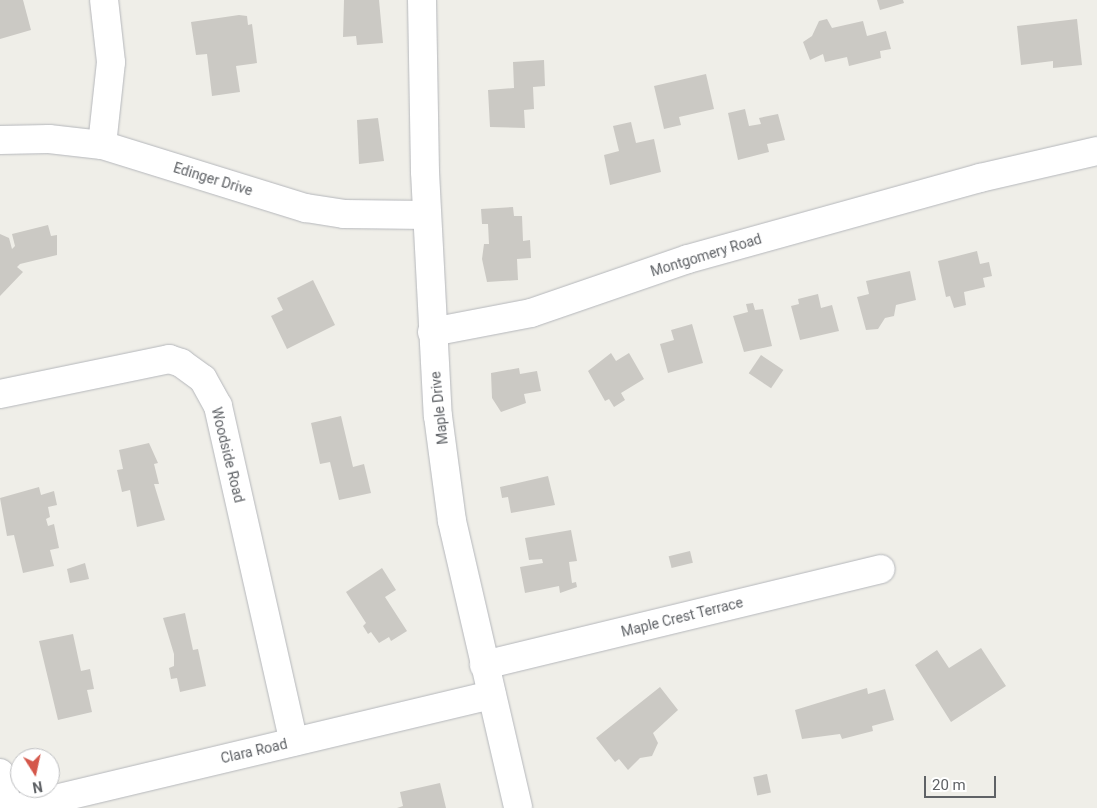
<!DOCTYPE html>
<html>
<head>
<meta charset="utf-8">
<style>
  body { margin:0 }
  #map { position:relative; width:1097px; height:808px; overflow:hidden; background:#efeee8; font-family:Roboto,sans-serif }
  div>[style] { position:absolute }
  .building>* { inset:0; background:#cbc9c4; transform-origin:0 0 }
  .roads { filter:drop-shadow(0 0 1px #b5b7bb) drop-shadow(0 0 1px #b5b7bb) }
  .street>* { height:28px; margin:-14px; padding:0 14px; transform-origin:14px; border-radius:14px; background:#fff }
  .secondary>* { height:28px; margin:-14px; padding:0 14px; transform-origin:14px; border-radius:14px; background:#fff }
  span { translate:-50% -50%; white-space:nowrap; text-align:center; line-height:1.15; -webkit-text-stroke:5px #fff; paint-order:stroke }
  .street-label { font-size:14px; color:#5f6266 }
  .north { position:absolute; left:10px; top:748px; width:50px; height:50px; box-sizing:border-box; background:#fff; border:1px solid #bfc0c2; border-radius:50%; rotate:170deg; font-size:14px; font-weight:700; line-height:20px; text-align:center; color:#5f6266 }
  .north::after { content:''; display:block; margin:auto; width:18px; height:22px; background:#d4574a; clip-path:polygon(50% 0,100% 100%,50% 72%,0 100%) }
  .scale { position:absolute; left:924px; top:776px; width:72px; height:22px; box-sizing:border-box; border:2px solid #5f6266; border-top:0; padding-left:6px; font-size:15px; line-height:18px; white-space:nowrap; color:#5f6266; -webkit-text-stroke:4px #fff; paint-order:stroke }
</style>
</head>
<body>
<div id="map">
  <div class="building">
    <div style="clip-path:polygon(0 0,23px 0,31px 30px,0 39px)"></div>
    <div style="clip-path:polygon(344px 0,379px 0,383px 43px,357px 45px,356px 36px,343px 37px)"></div>
    <div style="clip-path:polygon(877px 0,903px 0,904px 3px,880px 10px)"></div>
    <div style="clip-path:polygon(239px 15px,247px 16px,248px 25px,252px 24px,257px 63px,236px 66px,240px 92px,212px 96px,207px 54px,196px 55px,191px 22px)"></div>
    <div style="clip-path:polygon(827px 19px,832px 28px,863px 21px,867px 36px,886px 31px,891px 49px,880px 51px,881px 58px,849px 66px,847px 57px,825px 62px,823px 54px,810px 60px,803px 42px,812px 36px,819px 21px)"></div>
    <div style="clip-path:polygon(1077px 19px,1082px 65px,1053px 68px,1053px 61px,1021px 65px,1017px 26px)"></div>
    <div style="clip-path:polygon(544px 60px,545px 86px,533px 87px,534px 109px,524px 110px,525px 128px,490px 127px,488px 90px,514px 88px,513px 62px)"></div>
    <div style="clip-path:polygon(706px 74px,714px 109px,679px 117px,681px 125px,664px 129px,654px 86px)"></div>
    <div style="clip-path:polygon(745px 109px,749px 126px,761px 124px,759px 118px,778px 114px,785px 140px,767px 144px,769px 152px,738px 160px,728px 113px)"></div>
    <div style="clip-path:polygon(378px 118px,384px 161px,359px 164px,357px 120px)"></div>
    <div style="clip-path:polygon(631px 122px,636px 143px,654px 139px,661px 172px,610px 185px,604px 155px,619px 151px,613px 126px)"></div>
    <div style="clip-path:polygon(513px 207px,514px 216px,522px 216px,523px 241px,530px 240px,531px 258px,517px 259px,518px 280px,487px 282px,482px 259px,484px 244px,489px 244px,488px 224px,482px 224px,481px 209px)"></div>
    <div style="clip-path:polygon(48px 225px,51px 236px,57px 235px,57px 255px,20px 264px,17px 267px,23px 272px,0 296px,0 234px,9px 238px,12px 249px,15px 246px,12px 234px)"></div>
    <div style="clip-path:polygon(977px 251px,980px 264px,989px 262px,992px 276px,983px 278px,985px 287px,964px 292px,966px 305px,954px 308px,950px 296px,946px 297px,938px 261px)"></div>
    <div style="clip-path:polygon(910px 271px,916px 300px,896px 305px,894px 316px,885px 318px,878px 329px,866px 330px,857px 297px,869px 294px,866px 281px)"></div>
    <div style="clip-path:polygon(313px 280px,335px 325px,287px 349px,271px 316px,283px 310px,277px 298px)"></div>
    <div style="clip-path:polygon(818px 294px,821px 308px,832px 305px,839px 331px,800px 340px,791px 306px,799px 304px,798px 299px)"></div>
    <div style="clip-path:polygon(753px 303px,755px 310px,763px 309px,772px 346px,744px 352px,733px 316px,748px 312px,746px 304px)"></div>
    <div style="clip-path:polygon(692px 324px,703px 363px,668px 373px,660px 344px,674px 340px,671px 330px)"></div>
    <div style="clip-path:polygon(611px 353px,616px 361px,629px 353px,644px 379px,621px 393px,625px 400px,614px 407px,609px 399px,605px 401px,588px 371px)"></div>
    <div style="left:761px;top:355px;width:27px;height:22px;rotate:34deg"></div>
    <div style="clip-path:polygon(519px 368px,520px 374px,537px 371px,541px 391px,524px 394px,526px 403px,501px 412px,492px 398px,491px 373px)"></div>
    <div style="clip-path:polygon(341px 416px,353px 467px,364px 464px,371px 493px,339px 500px,330px 462px,320px 464px,311px 423px)"></div>
    <div style="clip-path:polygon(149px 443px,158px 463px,154px 464px,159px 484px,154px 484px,165px 520px,137px 527px,130px 490px,122px 492px,117px 470px,123px 469px,119px 450px)"></div>
    <div style="clip-path:polygon(548px 476px,555px 505px,511px 513px,508px 497px,502px 498px,500px 487px)"></div>
    <div style="clip-path:polygon(39px 487px,41px 495px,54px 491px,57px 505px,48px 507px,50px 517px,46px 519px,48px 526px,54px 524px,59px 548px,50px 550px,54px 566px,23px 573px,14px 535px,7px 536px,0 498px)"></div>
    <div style="clip-path:polygon(571px 530px,577px 561px,569px 562px,572px 583px,576px 582px,577px 587px,560px 593px,559px 586px,525px 593px,520px 567px,543px 563px,542px 559px,529px 560px,525px 538px)"></div>
    <div style="left:690px;top:551px;width:12px;height:22px;rotate:76deg"></div>
    <div style="clip-path:polygon(85px 563px,89px 579px,70px 583px,67px 569px)"></div>
    <div style="clip-path:polygon(382px 568px,396px 590px,385px 597px,407px 631px,391px 641px,389px 637px,379px 643px,371px 632px,368px 634px,363px 626px,366px 623px,346px 592px)"></div>
    <div style="clip-path:polygon(185px 613px,193px 650px,198px 649px,206px 686px,180px 692px,177px 678px,171px 679px,169px 668px,174px 666px,174px 654px,163px 618px)"></div>
    <div style="clip-path:polygon(73px 634px,81px 671px,90px 669px,94px 689px,87px 690px,92px 712px,58px 720px,39px 641px)"></div>
    <div style="clip-path:polygon(981px 648px,1006px 686px,951px 722px,915px 665px,937px 650px,949px 668px)"></div>
    <div style="clip-path:polygon(660px 687px,678px 710px,653px 733px,658px 743px,652px 756px,640px 758px,628px 770px,619px 759px,615px 762px,596px 738px)"></div>
    <div style="clip-path:polygon(867px 688px,868px 694px,885px 689px,894px 720px,872px 726px,873px 731px,842px 739px,840px 734px,802px 739px,795px 710px)"></div>
    <div style="left:767px;top:774px;width:19px;height:14px;rotate:78deg"></div>
    <div style="clip-path:polygon(440px 783px,446px 808px,397px 808px,403px 806px,400px 792px)"></div>
  </div>
  <div class="roads">
    <div class="street">
      <div style="left:0;top:140px;width:49px;rotate:-1.2deg"></div>
      <div style="left:49px;top:139px;width:53px;rotate:6.5deg"></div>
      <div style="left:102px;top:145px;width:214px;rotate:17.2deg"></div>
      <div style="left:306px;top:208px;width:38px;rotate:9deg"></div>
      <div style="left:344px;top:214px;width:83px;rotate:0.7deg"></div>
      <div style="left:102px;top:145px;width:83px;rotate:-83.8deg"></div>
      <div style="left:111px;top:62px;width:62px;rotate:-96.4deg"></div>
      <div style="left:432px;top:332px;width:101px;rotate:-10.9deg"></div>
      <div style="left:531px;top:313px;width:166px;rotate:-19deg"></div>
      <div style="left:688px;top:259px;width:303px;rotate:-15.5deg"></div>
      <div style="left:980px;top:178px;width:120px;rotate:-13deg"></div>
      <div style="left:0;top:394px;width:173px;rotate:-11.7deg"></div>
      <div style="left:169px;top:359px;width:13px;rotate:18deg"></div>
      <div style="left:181px;top:363px;width:27px;rotate:36deg"></div>
      <div style="left:203px;top:379px;width:31px;rotate:61deg"></div>
      <div style="left:218px;top:406px;width:344px;rotate:77.3deg"></div>
      <div style="left:484px;top:665px;width:408px;rotate:-13.6deg"></div>
      <div style="left:0;top:773px;width:36px;rotate:77deg"></div>
      <div style="left:17px;top:808px;width:488px;rotate:-13.4deg"></div>
    </div>
    <div class="secondary">
      <div style="left:422px;top:0;width:172px;rotate:89deg"></div>
      <div style="left:425px;top:172px;width:244px;rotate:87deg"></div>
      <div style="left:438px;top:416px;width:106px;rotate:82.4deg"></div>
      <div style="left:452px;top:521px;width:294px;rotate:77deg"></div>
    </div>
  </div>
  <div class="street-label">
    <span style="left:213px;top:179px;rotate:17deg">Edinger Drive</span>
    <span style="left:706px;top:255px;rotate:-17deg">Montgomery Road</span>
    <span style="left:439px;top:408px;rotate:-96deg">Maple Drive</span>
    <span style="left:228px;top:455px;rotate:76deg">Woodside Road</span>
    <span style="left:682px;top:617px;rotate:-14deg">Maple Crest Terrace</span>
    <span style="left:254px;top:751px;rotate:-13deg">Clara Road</span>
  </div>
  <div class="north">N</div>
  <div class="scale">20 m</div>
</div>
</body>
</html>
